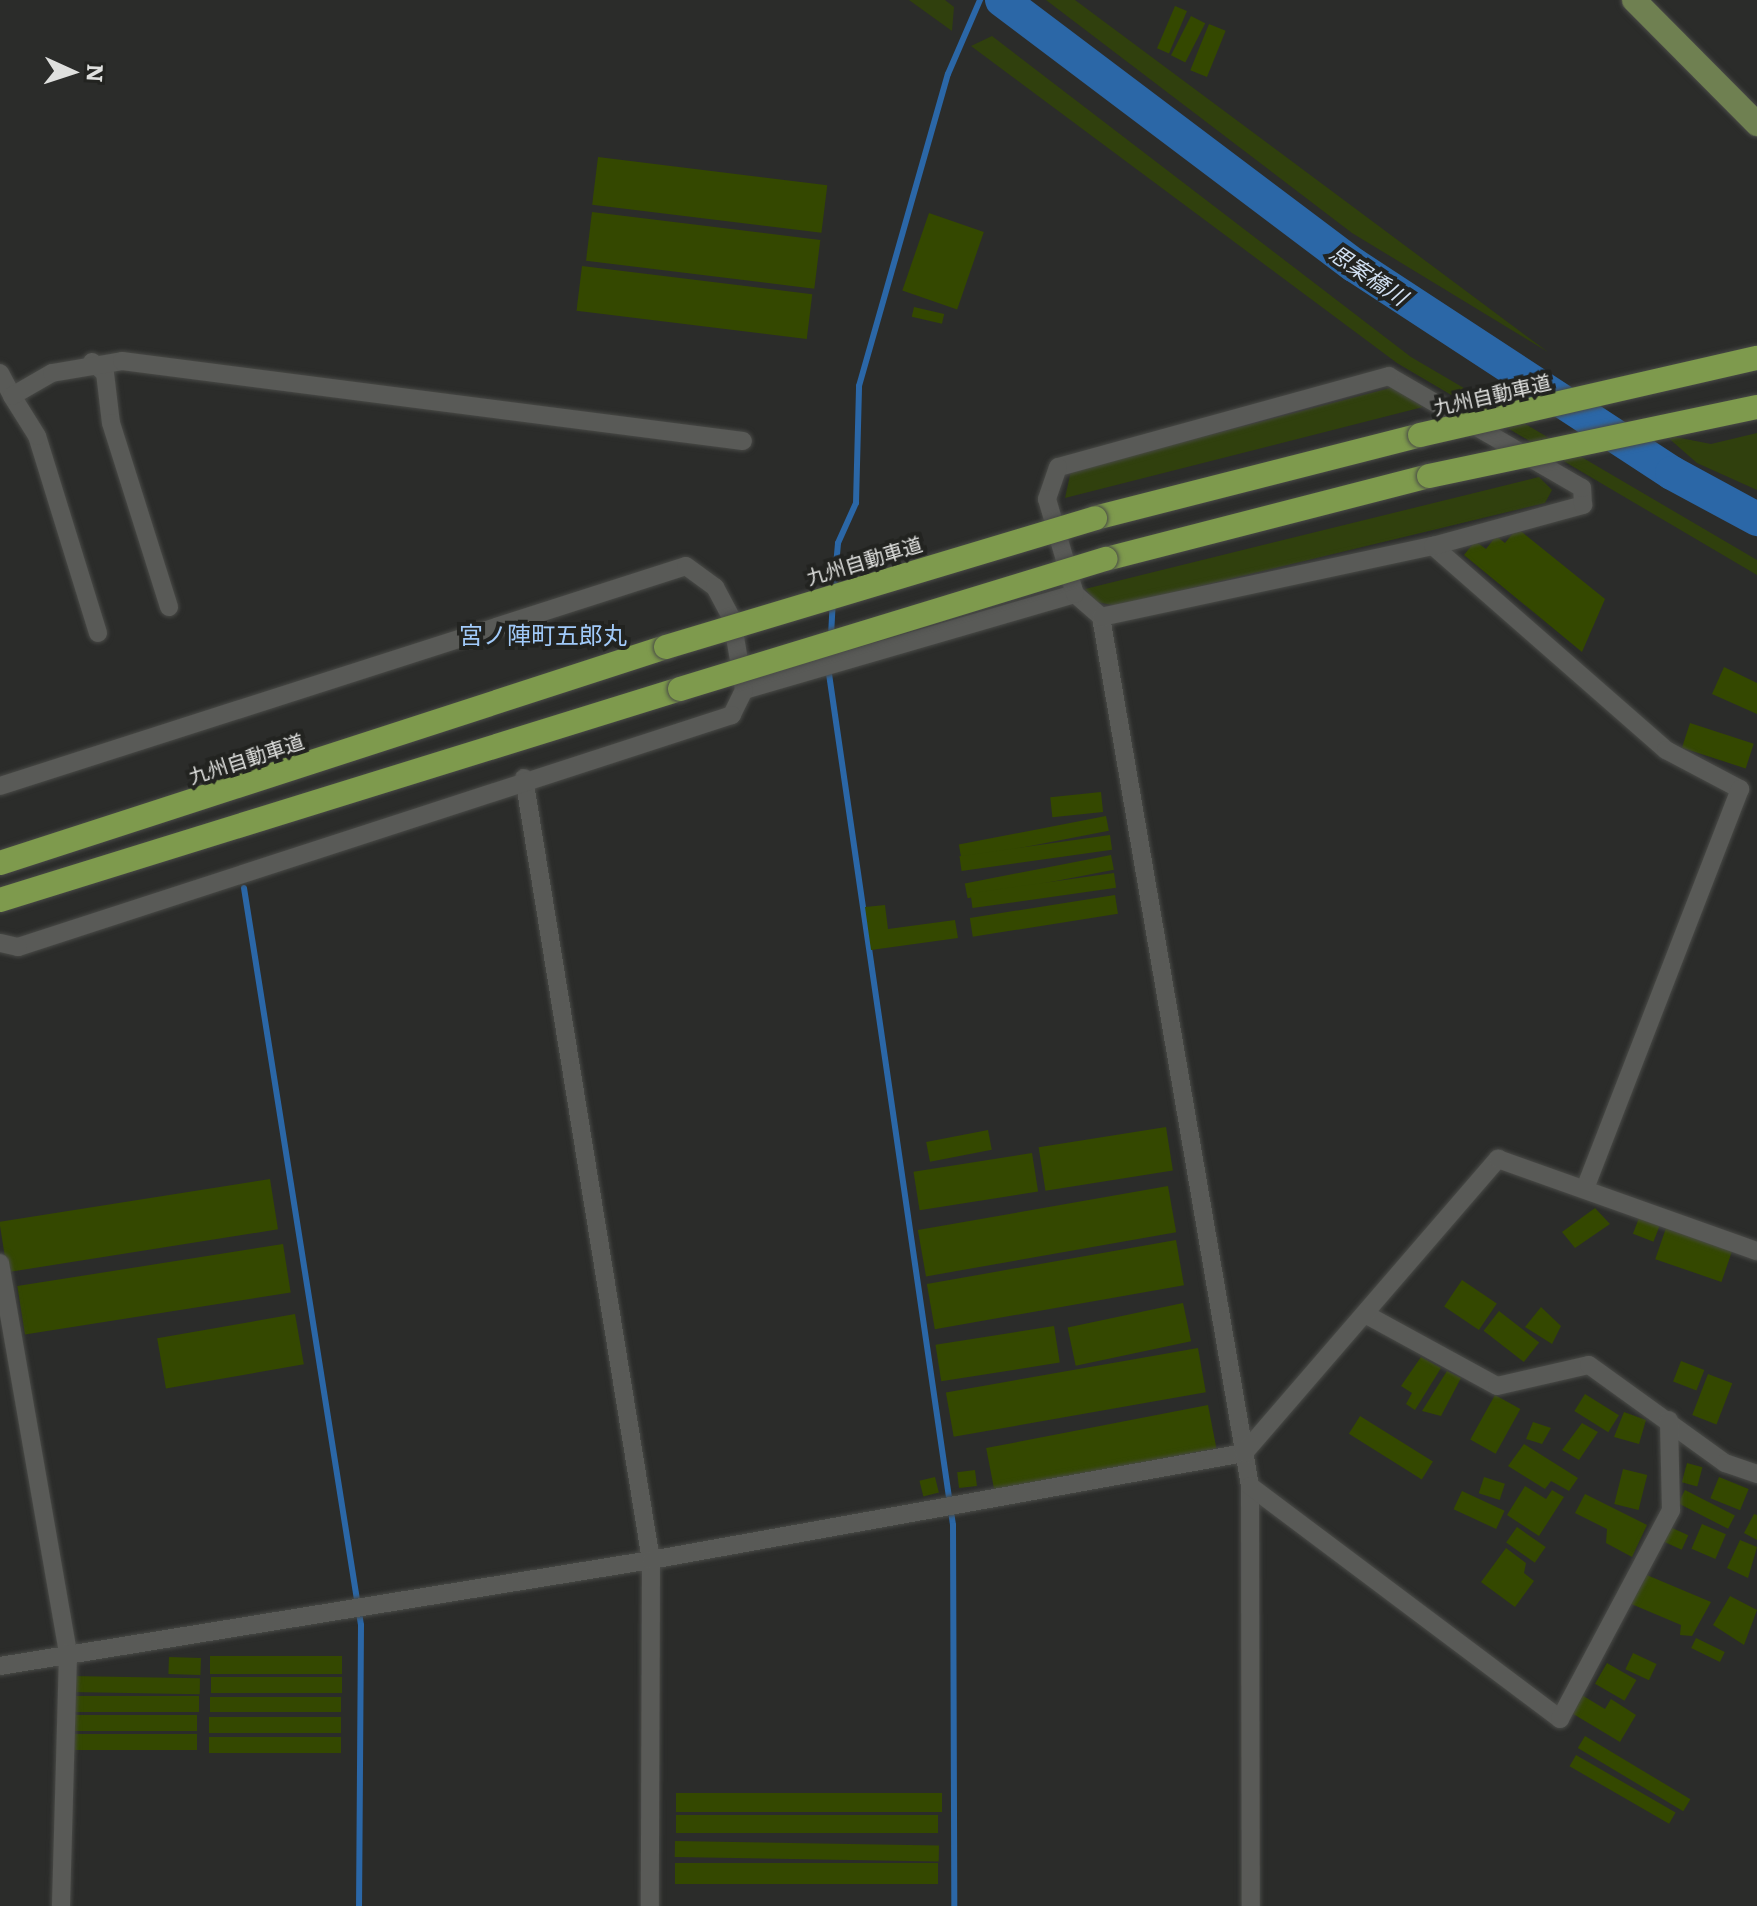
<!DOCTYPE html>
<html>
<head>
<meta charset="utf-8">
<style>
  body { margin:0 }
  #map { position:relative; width:1757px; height:1906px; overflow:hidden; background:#2b2c2a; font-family:Literata,"Noto Sans JP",serif }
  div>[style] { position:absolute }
  .green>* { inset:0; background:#30400d }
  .stream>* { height:6px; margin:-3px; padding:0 3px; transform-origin:3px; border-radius:3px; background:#2b67a7 }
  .river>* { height:34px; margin:-17px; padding:0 17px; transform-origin:17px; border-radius:17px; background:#2b67a7 }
  .building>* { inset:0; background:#344800; transform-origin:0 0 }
  .roads { filter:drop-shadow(0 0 2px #494a47) drop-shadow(0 0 2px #494a47) }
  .street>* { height:18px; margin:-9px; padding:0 9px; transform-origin:9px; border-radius:9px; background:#595a57 }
  .primary>* { height:24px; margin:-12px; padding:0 12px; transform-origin:12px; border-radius:12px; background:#6f8051 }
  .highway>* { height:24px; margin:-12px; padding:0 12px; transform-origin:12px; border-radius:12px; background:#7e9a4d }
  .bridges { filter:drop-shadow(0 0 2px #494a47) drop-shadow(0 0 2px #494a47) }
  .highway-bridge>* { height:24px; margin:-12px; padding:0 12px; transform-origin:12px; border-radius:12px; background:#7e9a4d }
  span { translate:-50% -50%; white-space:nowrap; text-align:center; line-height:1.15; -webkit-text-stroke:8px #222320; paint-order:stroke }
  .street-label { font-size:20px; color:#dfe0de }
  .water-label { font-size:22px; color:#d0dff1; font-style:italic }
  .quarter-label { font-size:24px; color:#a1caf9 }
  .north { position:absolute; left:32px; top:32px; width:80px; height:80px; -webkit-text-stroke:6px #222320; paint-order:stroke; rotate:93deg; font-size:22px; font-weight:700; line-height:32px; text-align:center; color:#dfe0de }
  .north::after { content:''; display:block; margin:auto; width:28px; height:36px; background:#dfe0de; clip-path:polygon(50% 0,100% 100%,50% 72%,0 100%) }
</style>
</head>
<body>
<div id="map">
  <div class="green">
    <div style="clip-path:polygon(909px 0,945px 0,954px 7px,952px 31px)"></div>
    <div style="clip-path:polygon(1046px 0,1075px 0,1548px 352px,1352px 233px)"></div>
    <div style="clip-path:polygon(992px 36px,1411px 357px,1757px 560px,1757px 575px,1397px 363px,971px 46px)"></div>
    <div style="clip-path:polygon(1394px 387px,1423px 407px,1065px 498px,1071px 471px)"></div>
    <div style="clip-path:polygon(1757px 433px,1757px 490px,1697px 463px,1665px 435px,1711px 444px)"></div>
    <div style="clip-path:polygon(1539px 477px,1552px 490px,1545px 503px,1117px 606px,1097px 602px,1085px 589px)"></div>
  </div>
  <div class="stream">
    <div style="left:834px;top:588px;width:45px;rotate:-84.9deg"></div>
    <div style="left:838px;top:543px;width:44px;rotate:-65.8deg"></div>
    <div style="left:856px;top:503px;width:117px;rotate:-88.5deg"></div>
    <div style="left:859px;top:386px;width:324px;rotate:-74.1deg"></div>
    <div style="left:948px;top:74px;width:81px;rotate:-66.6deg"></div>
    <div style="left:831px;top:636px;width:33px;rotate:-87deg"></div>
    <div style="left:828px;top:667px;width:867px;rotate:81.71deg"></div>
    <div style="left:953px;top:1525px;width:381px;rotate:89.8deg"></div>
    <div style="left:244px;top:888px;width:746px;rotate:80.98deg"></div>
    <div style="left:361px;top:1625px;width:281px;rotate:90.4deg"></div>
  </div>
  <div class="river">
    <div style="left:1002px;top:0;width:441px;rotate:37deg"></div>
    <div style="left:1354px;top:265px;width:380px;rotate:33.2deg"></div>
    <div style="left:1672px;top:473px;width:97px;rotate:28.4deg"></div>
  </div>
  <div class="building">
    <div style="left:1175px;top:6px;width:13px;height:46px;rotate:23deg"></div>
    <div style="left:1191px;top:16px;width:16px;height:44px;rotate:27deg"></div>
    <div style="left:1209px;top:24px;width:18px;height:50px;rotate:22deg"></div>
    <div style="left:598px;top:157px;width:231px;height:48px;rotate:7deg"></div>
    <div style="left:592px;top:212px;width:230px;height:49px;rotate:7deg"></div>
    <div style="left:929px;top:213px;width:58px;height:82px;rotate:19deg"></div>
    <div style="left:582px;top:266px;width:232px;height:45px;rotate:7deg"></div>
    <div style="left:914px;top:307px;width:31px;height:10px;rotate:13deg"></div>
    <div style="clip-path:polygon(1517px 528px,1605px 599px,1582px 652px,1464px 555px,1475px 541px,1486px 549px,1496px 536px,1505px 543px)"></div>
    <div style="clip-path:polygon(1724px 667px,1757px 683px,1757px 714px,1712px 694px)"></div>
    <div style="left:1690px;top:723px;width:67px;height:26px;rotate:18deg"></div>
    <div style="left:1101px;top:792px;width:20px;height:51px;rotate:84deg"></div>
    <div style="left:1106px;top:816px;width:15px;height:150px;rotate:79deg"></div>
    <div style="left:1110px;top:835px;width:15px;height:152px;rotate:82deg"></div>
    <div style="left:1111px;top:855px;width:15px;height:149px;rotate:79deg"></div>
    <div style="left:1114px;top:873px;width:15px;height:145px;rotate:82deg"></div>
    <div style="left:1115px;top:895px;width:19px;height:147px;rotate:81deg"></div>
    <div style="clip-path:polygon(885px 905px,888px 929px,955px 920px,958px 938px,871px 950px,865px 907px)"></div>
    <div style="left:1166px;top:1127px;width:44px;height:129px;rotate:81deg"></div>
    <div style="left:988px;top:1130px;width:20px;height:63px;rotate:79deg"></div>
    <div style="left:1032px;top:1153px;width:39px;height:120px;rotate:81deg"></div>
    <div style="left:270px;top:1179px;width:51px;height:274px;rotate:81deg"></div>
    <div style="left:1168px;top:1186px;width:47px;height:254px;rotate:80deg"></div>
    <div style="clip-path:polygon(1595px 1208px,1610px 1224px,1575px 1248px,1562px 1232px)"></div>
    <div style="left:1639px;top:1218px;width:22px;height:17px;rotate:21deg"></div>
    <div style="left:1666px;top:1228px;width:70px;height:33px;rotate:19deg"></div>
    <div style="left:1176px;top:1240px;width:46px;height:253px;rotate:80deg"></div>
    <div style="left:283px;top:1244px;width:49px;height:269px;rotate:81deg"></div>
    <div style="left:1462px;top:1280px;width:42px;height:32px;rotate:34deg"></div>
    <div style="left:1183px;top:1303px;width:39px;height:118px;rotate:78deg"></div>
    <div style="clip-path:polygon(1541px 1307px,1561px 1326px,1552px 1344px,1525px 1327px)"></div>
    <div style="left:1499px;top:1311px;width:51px;height:25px;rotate:38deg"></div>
    <div style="left:295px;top:1314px;width:51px;height:140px;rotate:80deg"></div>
    <div style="left:1054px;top:1326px;width:37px;height:120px;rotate:81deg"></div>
    <div style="left:1198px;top:1348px;width:45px;height:256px;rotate:80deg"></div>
    <div style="clip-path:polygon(1421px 1357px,1441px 1368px,1415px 1410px,1406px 1404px,1412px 1393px,1401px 1386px)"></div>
    <div style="left:1681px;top:1361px;width:25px;height:22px;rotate:21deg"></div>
    <div style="clip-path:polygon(1447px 1371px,1461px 1378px,1441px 1416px,1422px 1411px)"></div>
    <div style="left:1708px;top:1374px;width:26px;height:44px;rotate:21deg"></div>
    <div style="left:1585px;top:1394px;width:40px;height:20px;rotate:32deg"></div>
    <div style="left:1495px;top:1395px;width:29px;height:51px;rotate:29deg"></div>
    <div style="left:1208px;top:1405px;width:44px;height:226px;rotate:79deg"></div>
    <div style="clip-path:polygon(1624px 1412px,1646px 1420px,1639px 1444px,1614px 1437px)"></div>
    <div style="left:1360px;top:1416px;width:86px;height:21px;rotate:32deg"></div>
    <div style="clip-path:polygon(1533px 1422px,1551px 1428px,1542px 1444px,1526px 1439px)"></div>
    <div style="clip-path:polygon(1582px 1423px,1598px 1432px,1579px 1460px,1562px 1450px)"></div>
    <div style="clip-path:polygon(1524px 1444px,1578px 1478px,1569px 1491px,1551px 1481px,1545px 1489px,1508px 1466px)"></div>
    <div style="left:1687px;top:1463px;width:16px;height:20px;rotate:15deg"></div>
    <div style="left:1623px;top:1469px;width:25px;height:36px;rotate:14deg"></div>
    <div style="left:975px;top:1470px;width:16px;height:18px;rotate:83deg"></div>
    <div style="left:935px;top:1477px;width:16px;height:16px;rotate:76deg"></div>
    <div style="left:1484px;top:1477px;width:22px;height:17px;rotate:18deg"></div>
    <div style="left:1719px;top:1477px;width:32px;height:23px;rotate:22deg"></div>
    <div style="clip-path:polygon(1525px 1486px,1546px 1499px,1552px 1490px,1564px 1497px,1539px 1536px,1507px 1515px)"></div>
    <div style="left:1685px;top:1490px;width:56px;height:15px;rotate:27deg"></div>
    <div style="left:1462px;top:1491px;width:47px;height:20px;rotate:25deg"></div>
    <div style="clip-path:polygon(1585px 1494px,1647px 1525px,1632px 1557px,1606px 1543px,1607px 1529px,1575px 1513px)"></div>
    <div style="clip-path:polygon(1754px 1514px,1757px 1515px,1757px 1540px,1744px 1533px)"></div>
    <div style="left:1702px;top:1524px;width:26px;height:27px;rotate:23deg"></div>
    <div style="left:1517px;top:1527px;width:35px;height:19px;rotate:35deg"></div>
    <div style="left:1670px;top:1527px;width:20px;height:16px;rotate:24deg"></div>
    <div style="clip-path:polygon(1740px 1540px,1757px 1547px,1748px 1578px,1727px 1568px)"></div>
    <div style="clip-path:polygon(1506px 1548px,1526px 1563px,1524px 1573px,1534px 1581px,1515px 1607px,1481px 1582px)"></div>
    <div style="clip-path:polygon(1642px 1573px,1711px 1602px,1692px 1636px,1680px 1635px,1681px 1625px,1629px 1603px)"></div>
    <div style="clip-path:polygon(1730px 1596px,1757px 1610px,1744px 1645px,1713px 1625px)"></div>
    <div style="left:1696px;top:1638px;width:32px;height:11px;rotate:26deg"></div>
    <div style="left:1633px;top:1653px;width:26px;height:18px;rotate:25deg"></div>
    <div style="left:210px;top:1656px;width:132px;height:18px"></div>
    <div style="left:169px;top:1657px;width:32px;height:17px;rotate:2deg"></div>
    <div style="left:1607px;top:1663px;width:34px;height:24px;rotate:30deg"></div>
    <div style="left:70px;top:1676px;width:130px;height:16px;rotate:1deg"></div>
    <div style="left:342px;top:1677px;width:16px;height:131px;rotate:90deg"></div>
    <div style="clip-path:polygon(1580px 1694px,1605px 1709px,1611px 1699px,1636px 1715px,1620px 1742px,1570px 1712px)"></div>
    <div style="left:69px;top:1696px;width:130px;height:16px"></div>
    <div style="left:210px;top:1697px;width:131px;height:15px"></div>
    <div style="left:68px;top:1715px;width:129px;height:16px"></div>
    <div style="left:209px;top:1717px;width:132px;height:16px"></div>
    <div style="left:197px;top:1734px;width:16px;height:129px;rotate:90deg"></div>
    <div style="left:1585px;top:1736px;width:123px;height:14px;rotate:31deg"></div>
    <div style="left:209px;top:1737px;width:132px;height:16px"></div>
    <div style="left:1576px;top:1755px;width:115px;height:13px;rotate:30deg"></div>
    <div style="left:676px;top:1793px;width:266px;height:19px"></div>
    <div style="left:938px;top:1815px;width:18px;height:262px;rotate:90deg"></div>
    <div style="left:675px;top:1841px;width:264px;height:16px;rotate:1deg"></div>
    <div style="left:675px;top:1863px;width:263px;height:21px"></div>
  </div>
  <div class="roads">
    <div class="street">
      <div style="left:92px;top:362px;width:17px;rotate:40deg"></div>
      <div style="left:105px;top:373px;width:50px;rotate:83.2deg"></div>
      <div style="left:111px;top:423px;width:193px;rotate:72.5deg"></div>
      <div style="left:0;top:373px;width:26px;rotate:62deg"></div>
      <div style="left:1433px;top:546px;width:310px;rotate:41.2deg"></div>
      <div style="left:1666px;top:750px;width:84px;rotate:27.8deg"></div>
      <div style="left:1740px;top:789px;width:427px;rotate:111.2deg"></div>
      <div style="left:1101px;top:617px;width:882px;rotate:80.27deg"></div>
      <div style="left:1250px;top:1486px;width:420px;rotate:89.9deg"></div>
      <div style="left:98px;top:633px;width:206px;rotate:-107.2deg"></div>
      <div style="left:37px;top:436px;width:47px;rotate:-122deg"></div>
      <div style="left:12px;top:396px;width:46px;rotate:-29.9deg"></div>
      <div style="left:52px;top:373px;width:71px;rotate:-9.7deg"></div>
      <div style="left:122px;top:361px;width:626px;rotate:7.34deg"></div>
      <div style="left:744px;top:690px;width:345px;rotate:-16.2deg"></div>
      <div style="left:1075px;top:594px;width:35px;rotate:41deg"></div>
      <div style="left:1101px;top:617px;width:340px;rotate:-12.1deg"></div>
      <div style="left:1433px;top:546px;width:156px;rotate:-15.3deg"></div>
      <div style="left:1583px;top:505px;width:17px;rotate:-93deg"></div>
      <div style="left:1582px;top:488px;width:223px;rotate:-149.9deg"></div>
      <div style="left:1389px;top:376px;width:343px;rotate:164.6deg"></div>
      <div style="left:1058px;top:467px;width:34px;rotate:109deg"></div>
      <div style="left:1047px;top:499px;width:99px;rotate:73.6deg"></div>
      <div style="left:524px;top:778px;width:792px;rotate:80.78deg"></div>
      <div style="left:651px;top:1560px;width:346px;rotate:90.2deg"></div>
      <div style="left:0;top:786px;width:720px;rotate:-17.78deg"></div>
      <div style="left:686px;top:566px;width:36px;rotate:36deg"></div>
      <div style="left:715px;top:587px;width:36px;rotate:62deg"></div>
      <div style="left:732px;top:619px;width:72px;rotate:80.4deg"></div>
      <div style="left:744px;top:690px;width:28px;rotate:116deg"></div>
      <div style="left:732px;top:715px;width:751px;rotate:162deg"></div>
      <div style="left:18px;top:947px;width:18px;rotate:-167deg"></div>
      <div style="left:0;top:1263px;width:397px;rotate:80.1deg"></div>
      <div style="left:68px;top:1654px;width:252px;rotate:91.6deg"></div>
      <div style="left:1365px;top:1314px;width:150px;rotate:28.6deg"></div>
      <div style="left:1497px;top:1386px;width:94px;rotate:-12.9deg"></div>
      <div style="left:1589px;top:1365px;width:168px;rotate:35.8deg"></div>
      <div style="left:1725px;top:1463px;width:34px;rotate:19deg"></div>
      <div style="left:1250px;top:1486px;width:388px;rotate:36.9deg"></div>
      <div style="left:1560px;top:1719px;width:237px;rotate:-62deg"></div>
      <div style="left:1671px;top:1510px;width:90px;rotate:-91.3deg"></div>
      <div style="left:0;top:1666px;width:660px;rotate:-9.25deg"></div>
      <div style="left:651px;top:1560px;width:603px;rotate:-10.23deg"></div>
      <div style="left:1244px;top:1453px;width:389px;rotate:-49.2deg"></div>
      <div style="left:1498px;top:1159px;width:275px;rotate:19.6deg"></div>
    </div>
    <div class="primary">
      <div style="left:1634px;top:0;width:175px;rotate:45.2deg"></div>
    </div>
    <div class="highway">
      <div style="left:1095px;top:518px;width:335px;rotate:-14.3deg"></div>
      <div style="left:1106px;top:559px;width:333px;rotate:-14.4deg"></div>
      <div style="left:0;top:863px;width:700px;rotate:-17.97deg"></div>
      <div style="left:0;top:900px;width:712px;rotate:-17.24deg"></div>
    </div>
  </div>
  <div class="bridges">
    <div class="highway-bridge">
      <div style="left:1420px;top:435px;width:346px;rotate:-12.9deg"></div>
      <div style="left:1429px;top:476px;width:335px;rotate:-11.9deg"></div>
      <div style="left:666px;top:647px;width:448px;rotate:-16.7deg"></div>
      <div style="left:680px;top:689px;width:445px;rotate:-17deg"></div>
    </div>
  </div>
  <div class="street-label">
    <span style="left:1492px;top:394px;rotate:-13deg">九州自動車道</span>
    <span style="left:864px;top:560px;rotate:-17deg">九州自動車道</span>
    <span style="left:246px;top:758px;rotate:-18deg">九州自動車道</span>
  </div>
  <div class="water-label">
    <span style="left:1369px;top:274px;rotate:34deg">思案橋川</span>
  </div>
  <div class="quarter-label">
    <span style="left:543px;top:634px">宮ノ陣町五郎丸</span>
  </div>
  <div class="north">N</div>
</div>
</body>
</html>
